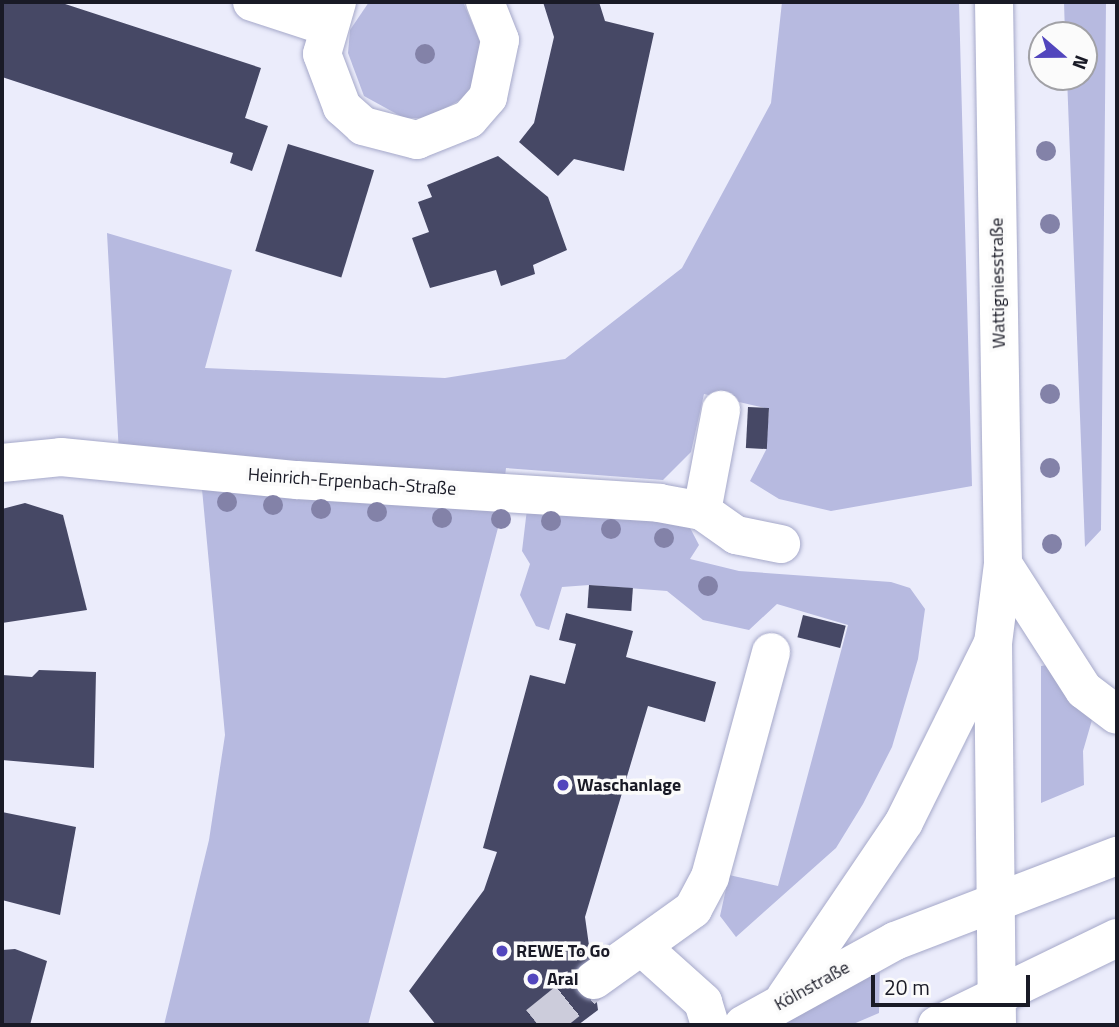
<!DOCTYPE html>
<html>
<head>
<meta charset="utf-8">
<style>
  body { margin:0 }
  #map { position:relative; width:1119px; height:1027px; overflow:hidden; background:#ebecfb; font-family:"Titillium Web",sans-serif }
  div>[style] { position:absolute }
  .green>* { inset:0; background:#b7bae0 }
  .building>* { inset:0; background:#464865; transform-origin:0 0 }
  .minor-tunnel>* { height:38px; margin-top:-19px; transform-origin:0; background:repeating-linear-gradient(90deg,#ccccdb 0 38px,transparent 0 57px) }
  .roads { filter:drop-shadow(0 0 2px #a5a8c9) drop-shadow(0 0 2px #a5a8c9) }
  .minor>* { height:38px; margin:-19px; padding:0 19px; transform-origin:19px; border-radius:19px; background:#fff }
  .trees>* { width:20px; height:20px; margin:-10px; border-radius:50%; background:#8382a8 }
  .dots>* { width:19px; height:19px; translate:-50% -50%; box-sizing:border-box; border:4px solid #fbfbfb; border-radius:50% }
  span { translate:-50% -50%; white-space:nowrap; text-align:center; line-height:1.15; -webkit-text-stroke:7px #fbfbfb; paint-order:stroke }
  .street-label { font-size:18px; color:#191a26 }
  .poi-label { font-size:18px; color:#191a26; font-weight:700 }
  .left { translate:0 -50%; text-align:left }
  .frame { position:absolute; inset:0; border:4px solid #191a26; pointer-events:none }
  .north { position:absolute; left:1028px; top:21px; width:70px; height:70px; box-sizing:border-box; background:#fbfbfb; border:2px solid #a1a1a6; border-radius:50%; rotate:110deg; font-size:19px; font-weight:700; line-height:28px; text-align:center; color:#191a26 }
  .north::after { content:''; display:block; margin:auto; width:24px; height:32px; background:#5246bd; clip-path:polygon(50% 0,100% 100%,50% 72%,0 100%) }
  .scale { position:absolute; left:871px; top:975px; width:159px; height:32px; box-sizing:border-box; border:4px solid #191a26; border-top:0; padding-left:9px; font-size:21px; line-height:24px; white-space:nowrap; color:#191a26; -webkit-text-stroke:5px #fbfbfb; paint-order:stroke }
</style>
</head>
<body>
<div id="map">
  <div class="green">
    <div style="clip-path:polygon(369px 2px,463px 2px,485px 53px,467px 96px,428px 118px,404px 118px,364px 96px,348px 53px,350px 30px)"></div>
    <div style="clip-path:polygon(782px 2px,959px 2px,972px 486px,831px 511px,779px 499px,750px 481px,766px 450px,769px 409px,704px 394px,691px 452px,663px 480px,506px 468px,499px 524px,368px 1025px,164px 1025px,209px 840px,225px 735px,202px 489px,119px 454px,107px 233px,232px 270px,205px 368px,445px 378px,565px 359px,682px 268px,771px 103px)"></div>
    <div style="clip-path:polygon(1064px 2px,1106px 2px,1101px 530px,1085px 547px,1067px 77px,1084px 77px,1084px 35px,1065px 35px)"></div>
    <div style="clip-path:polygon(527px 509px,688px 524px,699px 545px,690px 559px,739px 571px,891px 582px,910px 588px,925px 609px,918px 659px,892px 747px,863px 804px,836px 848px,736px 937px,720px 916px,729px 875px,778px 886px,848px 625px,777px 604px,749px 630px,703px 620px,667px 591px,589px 585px,562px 587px,549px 630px,536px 626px,520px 595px,530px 564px,522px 551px)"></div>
    <div style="clip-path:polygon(1047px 665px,1092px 720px,1083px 751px,1084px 785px,1041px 803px,1041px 666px)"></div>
    <div style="clip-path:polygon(880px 964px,879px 1013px,851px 1025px,781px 1025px)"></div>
  </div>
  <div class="building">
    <div style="clip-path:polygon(2px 2px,59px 2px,261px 68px,245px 118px,268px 126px,252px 171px,230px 163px,233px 153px,2px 77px)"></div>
    <div style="clip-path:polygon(543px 2px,599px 2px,605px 21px,654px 33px,624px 171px,574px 159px,558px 176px,519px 142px,534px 123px,554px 37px)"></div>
    <div style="left:288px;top:144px;width:90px;height:112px;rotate:17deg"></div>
    <div style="clip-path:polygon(498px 156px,548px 197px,567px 250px,533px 265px,535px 274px,501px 286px,496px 270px,430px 288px,412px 238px,429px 232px,418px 202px,432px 197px,427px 185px)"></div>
    <div style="left:748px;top:407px;width:21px;height:41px;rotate:3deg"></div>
    <div style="clip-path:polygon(25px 503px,63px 515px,87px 610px,2px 623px,2px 509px)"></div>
    <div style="left:589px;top:585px;width:44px;height:23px;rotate:4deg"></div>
    <div style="clip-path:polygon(566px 613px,633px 631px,626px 657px,716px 682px,705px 722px,648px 706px,585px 917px,598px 1010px,578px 1025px,436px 1025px,409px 991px,484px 890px,497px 852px,483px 848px,530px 675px,565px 684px,576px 644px,559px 640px)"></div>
    <div style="left:803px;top:615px;width:44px;height:23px;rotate:14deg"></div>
    <div style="clip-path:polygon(39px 670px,96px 672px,94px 768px,2px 760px,2px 675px,32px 677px)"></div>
    <div style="clip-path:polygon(2px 812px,76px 827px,60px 915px,2px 900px)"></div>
    <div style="clip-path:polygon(15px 949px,47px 961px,30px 1025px,2px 1025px,2px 950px)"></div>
  </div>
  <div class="minor-tunnel">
    <div style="left:538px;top:1025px;width:72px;rotate:-38.8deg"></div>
  </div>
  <div class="roads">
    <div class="minor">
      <div style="left:252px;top:2px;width:78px;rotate:18deg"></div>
      <div style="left:337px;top:2px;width:54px;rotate:106.1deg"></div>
      <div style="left:322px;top:54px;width:57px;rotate:69.3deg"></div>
      <div style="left:342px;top:107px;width:28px;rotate:42deg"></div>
      <div style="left:363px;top:126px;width:56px;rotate:14.5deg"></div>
      <div style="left:417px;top:140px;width:56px;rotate:-22deg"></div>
      <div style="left:469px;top:119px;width:29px;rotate:-49deg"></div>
      <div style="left:488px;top:97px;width:58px;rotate:-78.1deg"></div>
      <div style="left:500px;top:40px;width:41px;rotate:-111.5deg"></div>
      <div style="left:994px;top:2px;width:562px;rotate:89.08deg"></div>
      <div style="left:1003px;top:564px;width:80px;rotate:97.2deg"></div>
      <div style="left:993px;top:643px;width:382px;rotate:89.4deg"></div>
      <div style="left:2px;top:463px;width:59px;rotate:-5.8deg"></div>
      <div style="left:61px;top:457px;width:237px;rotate:5.6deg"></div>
      <div style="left:297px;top:480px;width:363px;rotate:3.6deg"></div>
      <div style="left:659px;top:503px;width:44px;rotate:10.5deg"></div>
      <div style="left:702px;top:511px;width:42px;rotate:35.2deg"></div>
      <div style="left:736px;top:535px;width:46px;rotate:11.3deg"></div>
      <div style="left:702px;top:511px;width:103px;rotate:-79.3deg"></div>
      <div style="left:1003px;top:564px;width:150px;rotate:57.3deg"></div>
      <div style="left:1084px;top:690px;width:41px;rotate:37.1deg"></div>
      <div style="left:643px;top:948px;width:81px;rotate:42deg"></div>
      <div style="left:703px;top:1002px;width:24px;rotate:73deg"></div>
      <div style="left:594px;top:980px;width:122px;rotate:-35.6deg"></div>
      <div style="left:693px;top:909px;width:36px;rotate:-62deg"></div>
      <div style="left:710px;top:877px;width:233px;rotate:-74.8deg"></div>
      <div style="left:785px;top:998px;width:212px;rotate:-55.9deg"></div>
      <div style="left:904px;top:822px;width:198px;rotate:-63.6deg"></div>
      <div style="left:743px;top:1025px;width:174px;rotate:-28.9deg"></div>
      <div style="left:895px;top:941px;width:238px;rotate:-21deg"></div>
      <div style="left:937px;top:1025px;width:200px;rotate:-25.8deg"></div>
    </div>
  </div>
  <div class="trees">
    <div style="left:425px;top:54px"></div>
    <div style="left:1046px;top:151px"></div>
    <div style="left:1050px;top:224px"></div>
    <div style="left:1050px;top:394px"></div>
    <div style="left:1050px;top:468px"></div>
    <div style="left:227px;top:502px"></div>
    <div style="left:273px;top:505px"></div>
    <div style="left:321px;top:509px"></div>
    <div style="left:377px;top:512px"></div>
    <div style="left:442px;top:518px"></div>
    <div style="left:501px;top:519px"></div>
    <div style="left:551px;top:521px"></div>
    <div style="left:611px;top:529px"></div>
    <div style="left:664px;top:538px"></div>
    <div style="left:1052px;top:544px"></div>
    <div style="left:708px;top:586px"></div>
  </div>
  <div class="dots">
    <div style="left:563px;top:785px;background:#5246bd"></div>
    <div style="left:502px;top:951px;background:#5246bd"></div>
    <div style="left:533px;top:979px;background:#5246bd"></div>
  </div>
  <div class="street-label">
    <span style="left:998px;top:283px;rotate:-91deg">Wattigniesstraße</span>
    <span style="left:352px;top:482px;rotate:4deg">Heinrich-Erpenbach-Straße</span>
    <span style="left:812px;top:986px;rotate:-29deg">Kölnstraße</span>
  </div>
  <div class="poi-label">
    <span class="left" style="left:577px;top:785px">Waschanlage</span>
    <span class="left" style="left:516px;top:951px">REWE To Go</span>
    <span class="left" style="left:547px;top:979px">Aral</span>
  </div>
  <div class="frame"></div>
  <div class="north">N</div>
  <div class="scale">20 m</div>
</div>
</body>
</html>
